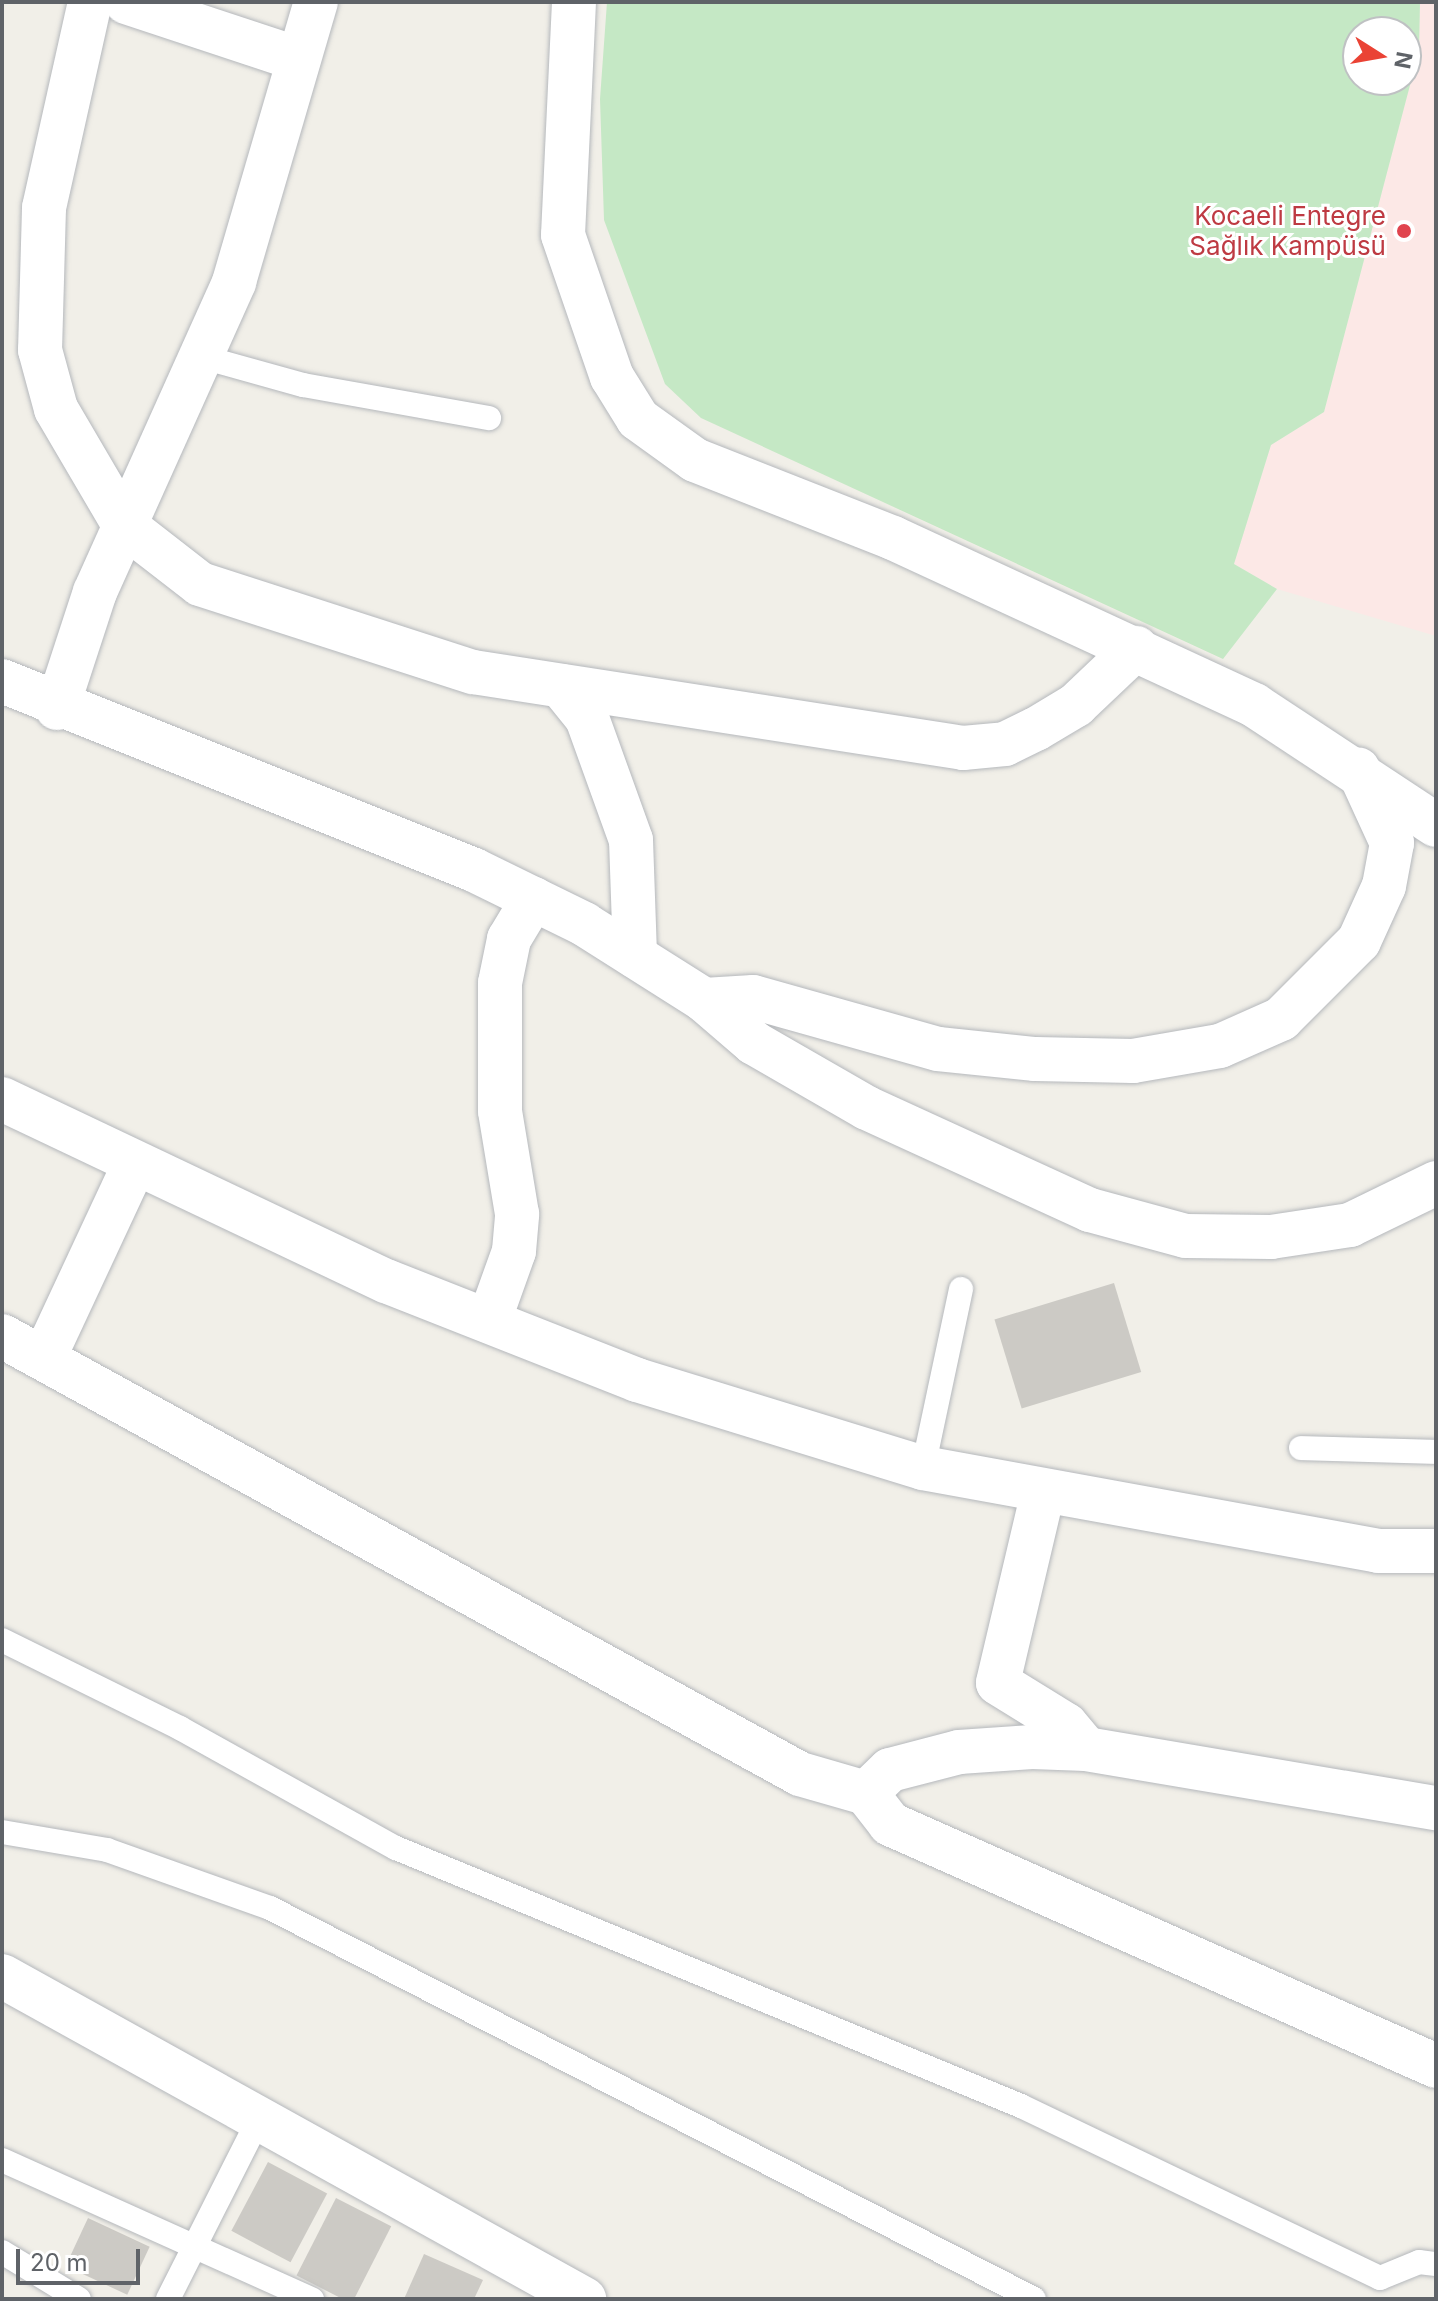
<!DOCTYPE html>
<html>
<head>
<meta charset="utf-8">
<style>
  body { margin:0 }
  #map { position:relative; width:1438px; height:2301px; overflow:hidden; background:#f1efe8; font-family:Inter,sans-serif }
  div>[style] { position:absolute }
  .medical>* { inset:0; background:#fce8e6 }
  .green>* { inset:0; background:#c5e8c5 }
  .building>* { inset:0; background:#cccac5; transform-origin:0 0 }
  .roads { filter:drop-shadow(0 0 2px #b5b8bc) drop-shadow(0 0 2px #b5b8bc) }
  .service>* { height:24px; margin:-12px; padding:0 12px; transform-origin:12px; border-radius:12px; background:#fff }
  .minor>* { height:44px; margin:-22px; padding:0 22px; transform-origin:22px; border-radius:22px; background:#fff }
  .tertiary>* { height:44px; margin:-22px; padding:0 22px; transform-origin:22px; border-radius:22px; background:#fff }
  .dots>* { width:22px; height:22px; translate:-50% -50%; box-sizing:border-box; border:4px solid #fff; border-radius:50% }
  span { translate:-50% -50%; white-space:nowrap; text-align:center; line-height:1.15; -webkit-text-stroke:6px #fff; paint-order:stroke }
  .health-label { font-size:26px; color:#be3a42 }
  .right { translate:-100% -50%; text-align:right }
  .frame { position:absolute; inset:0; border:4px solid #5f6368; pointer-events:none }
  .north { position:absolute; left:1342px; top:16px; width:80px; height:80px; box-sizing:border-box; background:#fff; border:2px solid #bfc1c3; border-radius:50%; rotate:101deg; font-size:22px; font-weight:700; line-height:32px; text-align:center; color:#5f6368 }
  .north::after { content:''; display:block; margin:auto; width:28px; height:36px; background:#ea4335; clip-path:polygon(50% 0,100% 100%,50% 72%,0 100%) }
  .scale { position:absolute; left:16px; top:2249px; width:124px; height:36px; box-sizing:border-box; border:4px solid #5f6368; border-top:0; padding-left:10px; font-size:24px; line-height:28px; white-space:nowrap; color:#5f6368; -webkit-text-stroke:6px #fff; paint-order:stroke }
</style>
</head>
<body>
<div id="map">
  <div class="medical">
    <div style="clip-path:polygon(1420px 2px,1436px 2px,1436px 636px,1277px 589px,1234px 564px,1271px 445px,1324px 412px,1419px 51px)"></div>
  </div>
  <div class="green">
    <div style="clip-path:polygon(evenodd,607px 2px,1420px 2px,1419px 51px,1324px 412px,1271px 445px,1234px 564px,1277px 589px,1223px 659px,701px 418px,665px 384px,604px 220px,600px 99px,607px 2px,1358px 32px,1406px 32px,1406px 80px,1358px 80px,1358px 32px)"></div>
  </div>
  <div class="building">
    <div style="left:1114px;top:1283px;width:93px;height:125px;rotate:73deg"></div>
    <div style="left:268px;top:2162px;width:67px;height:78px;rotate:28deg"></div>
    <div style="left:336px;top:2198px;width:62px;height:87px;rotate:27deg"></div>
    <div style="left:88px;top:2218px;width:68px;height:53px;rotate:25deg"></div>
    <div style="clip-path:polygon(424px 2254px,483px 2280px,474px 2299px,404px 2299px)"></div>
  </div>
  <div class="roads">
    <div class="service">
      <div style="left:206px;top:358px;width:101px;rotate:15.6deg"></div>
      <div style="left:303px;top:385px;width:189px;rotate:10.1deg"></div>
      <div style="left:1301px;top:1448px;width:135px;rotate:1.7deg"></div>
      <div style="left:923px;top:1468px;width:183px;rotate:-78deg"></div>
      <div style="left:2px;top:1640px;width:199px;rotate:26.3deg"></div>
      <div style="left:180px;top:1728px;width:247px;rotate:29.1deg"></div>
      <div style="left:396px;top:1848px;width:676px;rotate:22.43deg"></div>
      <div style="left:1021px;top:2106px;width:398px;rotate:25.6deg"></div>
      <div style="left:1380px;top:2278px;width:42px;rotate:-22.3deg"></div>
      <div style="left:1419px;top:2262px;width:17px;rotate:7deg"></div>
      <div style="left:2px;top:1832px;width:107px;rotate:9.7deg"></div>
      <div style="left:107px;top:1850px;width:173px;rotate:19.6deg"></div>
      <div style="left:270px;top:1908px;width:858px;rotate:27.1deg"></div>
      <div style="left:2px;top:2160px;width:340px;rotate:24.2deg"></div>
      <div style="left:2px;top:2252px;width:90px;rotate:31.4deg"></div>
      <div style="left:168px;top:2299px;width:199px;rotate:-63.2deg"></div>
    </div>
    <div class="minor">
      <div style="left:90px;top:2px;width:211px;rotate:102.6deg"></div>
      <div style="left:44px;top:208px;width:142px;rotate:91.6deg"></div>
      <div style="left:40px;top:350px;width:61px;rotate:74.8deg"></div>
      <div style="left:56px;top:409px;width:134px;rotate:59.6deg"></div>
      <div style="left:124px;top:525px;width:96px;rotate:37.8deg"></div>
      <div style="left:200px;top:584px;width:287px;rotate:17.9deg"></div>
      <div style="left:473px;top:672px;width:496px;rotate:8.8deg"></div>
      <div style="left:963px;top:748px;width:42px;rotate:-5.4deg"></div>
      <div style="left:1005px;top:744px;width:34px;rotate:-26deg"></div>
      <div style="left:1036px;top:729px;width:47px;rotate:-31deg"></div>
      <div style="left:1076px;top:705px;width:83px;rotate:-43.5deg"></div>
      <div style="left:126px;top:2px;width:181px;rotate:18.3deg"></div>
      <div style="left:2px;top:681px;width:508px;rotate:21.82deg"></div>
      <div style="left:474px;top:870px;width:123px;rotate:26.1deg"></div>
      <div style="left:584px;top:924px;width:142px;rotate:32.3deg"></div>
      <div style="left:704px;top:1000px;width:66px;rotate:40.7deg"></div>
      <div style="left:754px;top:1043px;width:130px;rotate:29.9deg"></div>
      <div style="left:867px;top:1108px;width:245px;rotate:24.6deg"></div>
      <div style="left:1090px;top:1210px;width:99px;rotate:15.2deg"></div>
      <div style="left:1186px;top:1236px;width:85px;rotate:0.7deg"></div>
      <div style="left:1271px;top:1237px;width:80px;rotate:-8.6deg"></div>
      <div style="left:1350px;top:1225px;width:96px;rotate:-26deg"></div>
      <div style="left:561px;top:686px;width:41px;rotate:50.9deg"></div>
      <div style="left:587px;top:718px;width:130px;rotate:70.2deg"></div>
      <div style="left:631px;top:840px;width:116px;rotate:88deg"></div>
      <div style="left:57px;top:708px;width:122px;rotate:-71.9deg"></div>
      <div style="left:95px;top:592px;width:340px;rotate:-65.8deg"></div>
      <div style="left:234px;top:282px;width:292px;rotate:-73.7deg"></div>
      <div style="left:704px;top:1000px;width:49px;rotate:-3.5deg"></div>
      <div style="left:753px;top:997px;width:192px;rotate:15.7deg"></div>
      <div style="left:938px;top:1049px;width:98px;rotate:5.9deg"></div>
      <div style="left:1035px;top:1059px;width:98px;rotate:1.2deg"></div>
      <div style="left:1133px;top:1061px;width:88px;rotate:-9.8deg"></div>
      <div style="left:1220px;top:1046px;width:67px;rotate:-23.9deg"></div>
      <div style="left:1281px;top:1019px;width:110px;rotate:-45deg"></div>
      <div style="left:1359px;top:941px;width:60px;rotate:-65.6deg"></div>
      <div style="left:1384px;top:886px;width:44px;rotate:-79.5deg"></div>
      <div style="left:1392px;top:843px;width:81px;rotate:-114.7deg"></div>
      <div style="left:2px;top:1099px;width:425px;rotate:25.4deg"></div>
      <div style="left:386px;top:1281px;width:270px;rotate:21.5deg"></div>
      <div style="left:637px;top:1380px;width:299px;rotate:17.1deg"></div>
      <div style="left:923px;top:1468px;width:463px;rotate:10.3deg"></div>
      <div style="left:1378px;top:1551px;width:58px"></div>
      <div style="left:489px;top:1321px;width:74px;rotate:-70.3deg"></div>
      <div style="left:514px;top:1251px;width:37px;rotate:-85deg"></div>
      <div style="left:517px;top:1214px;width:104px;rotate:-99.4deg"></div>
      <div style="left:500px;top:1111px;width:128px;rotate:-90deg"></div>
      <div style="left:500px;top:983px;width:45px;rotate:-78.4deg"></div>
      <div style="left:509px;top:939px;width:47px;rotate:-59deg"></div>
      <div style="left:2px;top:1336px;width:910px;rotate:28.76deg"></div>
      <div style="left:800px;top:1774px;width:69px;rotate:16.1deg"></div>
      <div style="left:44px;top:1358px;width:213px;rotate:-65deg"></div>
      <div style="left:1043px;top:1492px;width:196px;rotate:103.3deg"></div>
      <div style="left:998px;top:1683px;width:80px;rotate:31.7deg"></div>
      <div style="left:1066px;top:1725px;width:31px;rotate:50deg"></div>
      <div style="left:866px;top:1793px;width:39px;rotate:52deg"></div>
      <div style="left:890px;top:1824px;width:597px;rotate:23.9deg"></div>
      <div style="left:866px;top:1793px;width:33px;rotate:-44deg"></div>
      <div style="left:890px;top:1770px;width:71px;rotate:-14.6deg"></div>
      <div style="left:959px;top:1752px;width:73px;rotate:-3.9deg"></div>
      <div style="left:1032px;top:1747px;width:54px;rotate:2.1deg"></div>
      <div style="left:1086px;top:1749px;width:355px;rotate:9.6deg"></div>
      <div style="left:2px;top:1976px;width:666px;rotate:29.03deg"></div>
    </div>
    <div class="tertiary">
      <div style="left:574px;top:2px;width:233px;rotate:92.7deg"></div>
      <div style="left:563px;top:235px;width:150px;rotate:71deg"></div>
      <div style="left:612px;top:377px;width:49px;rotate:58.2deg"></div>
      <div style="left:638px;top:419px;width:70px;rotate:35.7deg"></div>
      <div style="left:695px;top:460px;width:213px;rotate:21.5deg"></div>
      <div style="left:893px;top:538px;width:398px;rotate:24.8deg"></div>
      <div style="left:1254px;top:705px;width:218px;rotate:33.4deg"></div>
    </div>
  </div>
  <div class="dots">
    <div style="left:1404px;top:231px;background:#e0444e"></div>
  </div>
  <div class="health-label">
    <span class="right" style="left:1386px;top:231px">Kocaeli Entegre<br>Sağlık Kampüsü</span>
  </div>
  <div class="frame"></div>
  <div class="north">N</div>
  <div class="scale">20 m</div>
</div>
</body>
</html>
